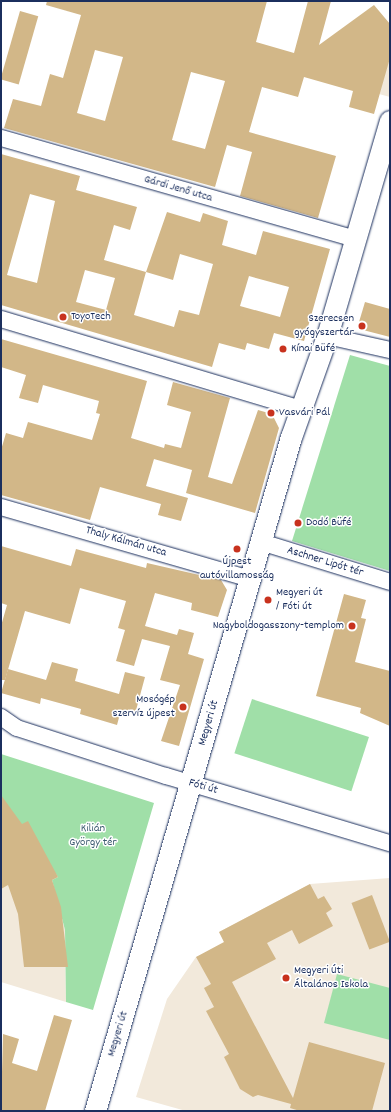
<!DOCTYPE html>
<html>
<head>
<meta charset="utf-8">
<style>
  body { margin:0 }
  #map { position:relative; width:391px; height:1112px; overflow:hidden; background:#fff; font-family:Dekko,sans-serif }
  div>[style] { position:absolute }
  .built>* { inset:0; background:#f2e9db }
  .green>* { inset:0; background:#a0dfa8; transform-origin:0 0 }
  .building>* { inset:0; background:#d2b788; transform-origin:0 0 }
  .roads { filter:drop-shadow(0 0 1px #1b2f5e) drop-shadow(0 0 1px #1b2f5e) }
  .minor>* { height:16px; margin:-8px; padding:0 8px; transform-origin:8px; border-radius:8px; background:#fff }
  .major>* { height:21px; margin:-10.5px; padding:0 10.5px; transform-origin:10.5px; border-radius:10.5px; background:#fff }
  .dots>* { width:11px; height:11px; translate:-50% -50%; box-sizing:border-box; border:2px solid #fff; border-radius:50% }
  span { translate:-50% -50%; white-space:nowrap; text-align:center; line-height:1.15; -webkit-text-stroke:3px #fff; paint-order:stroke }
  .street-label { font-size:12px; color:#1b2f5e }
  .poi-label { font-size:12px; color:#1b2f5e }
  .left { translate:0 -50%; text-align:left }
  .right { translate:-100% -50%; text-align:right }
  .park-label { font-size:12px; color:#3c5b70 }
  .frame { position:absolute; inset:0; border:2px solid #1b2f5e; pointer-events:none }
</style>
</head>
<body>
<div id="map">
  <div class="built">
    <div style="clip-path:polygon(390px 56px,390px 97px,379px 94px)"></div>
    <div style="clip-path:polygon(1px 798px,58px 877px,52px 880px,65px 930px,66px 1002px,1px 982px)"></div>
    <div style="clip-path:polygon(390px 878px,390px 1111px,186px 1111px,136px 1097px,167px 999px,196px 957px,225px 944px,219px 932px,310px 884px)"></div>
  </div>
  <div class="green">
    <div style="clip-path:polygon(350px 355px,390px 366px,390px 571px,292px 541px)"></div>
    <div style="left:252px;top:699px;width:123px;height:57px;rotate:18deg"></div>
    <div style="clip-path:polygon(1px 754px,154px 803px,93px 1010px,66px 1002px,65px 930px,52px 880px,58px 877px,1px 798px)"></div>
    <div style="clip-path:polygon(337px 974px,390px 988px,390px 1040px,324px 1023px)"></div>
  </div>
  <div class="building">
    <div style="clip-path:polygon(evenodd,47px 1px,267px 1px,256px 42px,294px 53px,308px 1px,331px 1px,319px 45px,374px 5px,390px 24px,390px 58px,374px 114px,349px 107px,353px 91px,304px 77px,298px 97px,262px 87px,249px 132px,336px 156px,318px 218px,240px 196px,252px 152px,227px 145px,215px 187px,4px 128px,13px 99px,41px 106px,50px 74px,63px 78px,81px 15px,46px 5px,47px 1px,95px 50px,123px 57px,105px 121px,77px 113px,95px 50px,47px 1px,191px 72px,225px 81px,205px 149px,172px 140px,191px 72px)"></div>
    <div style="left:20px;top:11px;width:19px;height:71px;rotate:16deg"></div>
    <div style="clip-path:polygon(evenodd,1px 154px,80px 176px,76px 190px,137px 207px,130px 230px,114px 225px,104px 260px,146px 272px,167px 212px,200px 222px,203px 213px,228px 221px,222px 245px,256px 255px,263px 231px,330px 249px,304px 341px,274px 333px,269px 349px,247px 343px,245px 350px,219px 343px,212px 367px,1px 305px,1px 154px,30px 194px,55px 201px,37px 283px,7px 275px,30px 194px,1px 154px,180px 254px,213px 264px,199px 315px,179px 310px,174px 327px,134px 315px,146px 272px,173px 280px,180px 254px,1px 154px,85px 270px,115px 278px,106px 310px,76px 302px,85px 270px,1px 154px,249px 276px,289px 287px,280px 317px,240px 306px,249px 276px)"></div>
    <div style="clip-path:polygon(365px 302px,390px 309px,390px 337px,363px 330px,359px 322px)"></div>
    <div style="clip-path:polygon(1px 339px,147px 381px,131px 438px,164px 448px,165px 444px,181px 448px,191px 412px,167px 405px,173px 382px,230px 398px,208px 477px,232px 484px,258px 410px,272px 414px,279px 428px,255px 513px,186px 493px,192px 470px,154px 459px,146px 486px,188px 498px,181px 521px,158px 515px,161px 504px,100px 487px,90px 520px,1px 495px,1px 450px,6px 433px,23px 438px,28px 422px,92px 440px,100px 414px,96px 413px,99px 401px,43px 385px,38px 403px,19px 398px,26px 375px,1px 367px)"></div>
    <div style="clip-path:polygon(1px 546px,71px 566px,76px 549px,146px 568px,147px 563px,221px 580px,227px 590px,218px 617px,191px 610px,192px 603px,155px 593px,145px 626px,177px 635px,179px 629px,194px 633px,188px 654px,204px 659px,179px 746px,161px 741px,180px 685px,160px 680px,170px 646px,142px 639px,134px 666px,116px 661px,125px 630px,118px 628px,126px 601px,80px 588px,70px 624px,25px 611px,5px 680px,1px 680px,1px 626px,7px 605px,1px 603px)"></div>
    <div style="clip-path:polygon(344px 594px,366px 600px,361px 618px,366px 619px,355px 662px,390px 671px,390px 726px,360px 713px,361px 708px,316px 696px)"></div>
    <div style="clip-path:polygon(52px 662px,78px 669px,75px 681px,119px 694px,125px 672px,145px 677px,135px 714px,121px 710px,117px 725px,80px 714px,81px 709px,41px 698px,40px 704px,1px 693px,8px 669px,46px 680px)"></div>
    <div style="clip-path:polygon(1px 795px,22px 824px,28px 821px,58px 877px,52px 880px,61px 907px,68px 967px,24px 967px,18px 914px,8px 885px,1px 889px)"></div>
    <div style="clip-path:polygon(310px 884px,318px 899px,324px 896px,332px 909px,326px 913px,333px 926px,299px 944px,292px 930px,267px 943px,276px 959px,232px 982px,293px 1098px,309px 1042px,385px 1063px,372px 1111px,300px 1111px,290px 1108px,291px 1104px,258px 1095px,253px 1097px,240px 1089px,224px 1057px,229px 1054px,206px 1011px,214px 1007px,204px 988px,211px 984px,196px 957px,224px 942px,219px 932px)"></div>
    <div style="left:372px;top:895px;width:50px;height:22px;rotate:69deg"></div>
    <div style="clip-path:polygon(54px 1015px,72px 1020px,45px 1111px,1px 1111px,3px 1034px,19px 1039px,12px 1063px,37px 1071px)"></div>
  </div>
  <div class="roads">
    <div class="minor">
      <div style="left:1px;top:138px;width:368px;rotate:15.9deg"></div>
      <div style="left:1px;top:319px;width:313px;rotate:16.7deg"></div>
      <div style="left:327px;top:336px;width:65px;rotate:12.5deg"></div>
      <div style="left:1px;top:507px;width:260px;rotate:16.1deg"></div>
      <div style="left:261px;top:542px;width:135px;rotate:17.2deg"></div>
      <div style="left:1px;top:717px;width:19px;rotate:35deg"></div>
      <div style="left:17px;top:728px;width:157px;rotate:17.9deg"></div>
      <div style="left:166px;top:776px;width:234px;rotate:16.7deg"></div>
    </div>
    <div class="major">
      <div style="left:95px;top:1111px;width:702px;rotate:-73.79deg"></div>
      <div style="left:291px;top:437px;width:107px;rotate:-70.4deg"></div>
      <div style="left:327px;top:336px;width:224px;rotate:-73.7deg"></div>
    </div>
  </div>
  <div class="dots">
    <div style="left:63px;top:317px;background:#c8321e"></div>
    <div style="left:362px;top:326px;background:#c8321e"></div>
    <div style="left:283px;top:349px;background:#c8321e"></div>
    <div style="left:271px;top:413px;background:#c8321e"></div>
    <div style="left:298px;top:523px;background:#c8321e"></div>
    <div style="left:237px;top:549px;background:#c8321e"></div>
    <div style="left:268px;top:600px;background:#c8321e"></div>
    <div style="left:352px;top:626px;background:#c8321e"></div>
    <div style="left:183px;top:707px;background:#c8321e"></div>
    <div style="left:286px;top:978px;background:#c8321e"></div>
  </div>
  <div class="street-label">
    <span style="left:178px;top:189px;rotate:16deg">Gárdi Jenő utca</span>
    <span style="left:126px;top:542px;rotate:16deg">Thaly Kálmán utca</span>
    <span style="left:325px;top:562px;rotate:17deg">Aschner Lipót tér</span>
    <span style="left:209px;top:723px;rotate:-74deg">Megyeri út</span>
    <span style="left:203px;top:787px;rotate:16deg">Fóti út</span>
    <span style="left:118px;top:1034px;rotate:-73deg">Megyeri út</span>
  </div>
  <div class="poi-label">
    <span class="left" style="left:71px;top:317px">ToyoTech</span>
    <span class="right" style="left:354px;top:326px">Szerecsen<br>gyógyszertár</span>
    <span class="left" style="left:291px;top:349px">Kínai Büfé</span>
    <span class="left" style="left:279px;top:413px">Vasvári Pál</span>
    <span class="left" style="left:306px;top:523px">Dodó Büfé</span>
    <span style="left:237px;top:569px">Újpest<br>autóvillamosság</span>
    <span class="left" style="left:276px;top:600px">Megyeri út<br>/ Fóti út</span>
    <span class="right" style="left:344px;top:626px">Nagyboldogasszony-templom</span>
    <span class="right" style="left:175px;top:707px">Mosógép<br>szervíz újpest</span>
    <span class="left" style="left:294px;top:978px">Megyeri Úti<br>Általános Iskola</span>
  </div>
  <div class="park-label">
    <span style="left:93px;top:836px">Kilián<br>György tér</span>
  </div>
  <div class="frame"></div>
</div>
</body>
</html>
